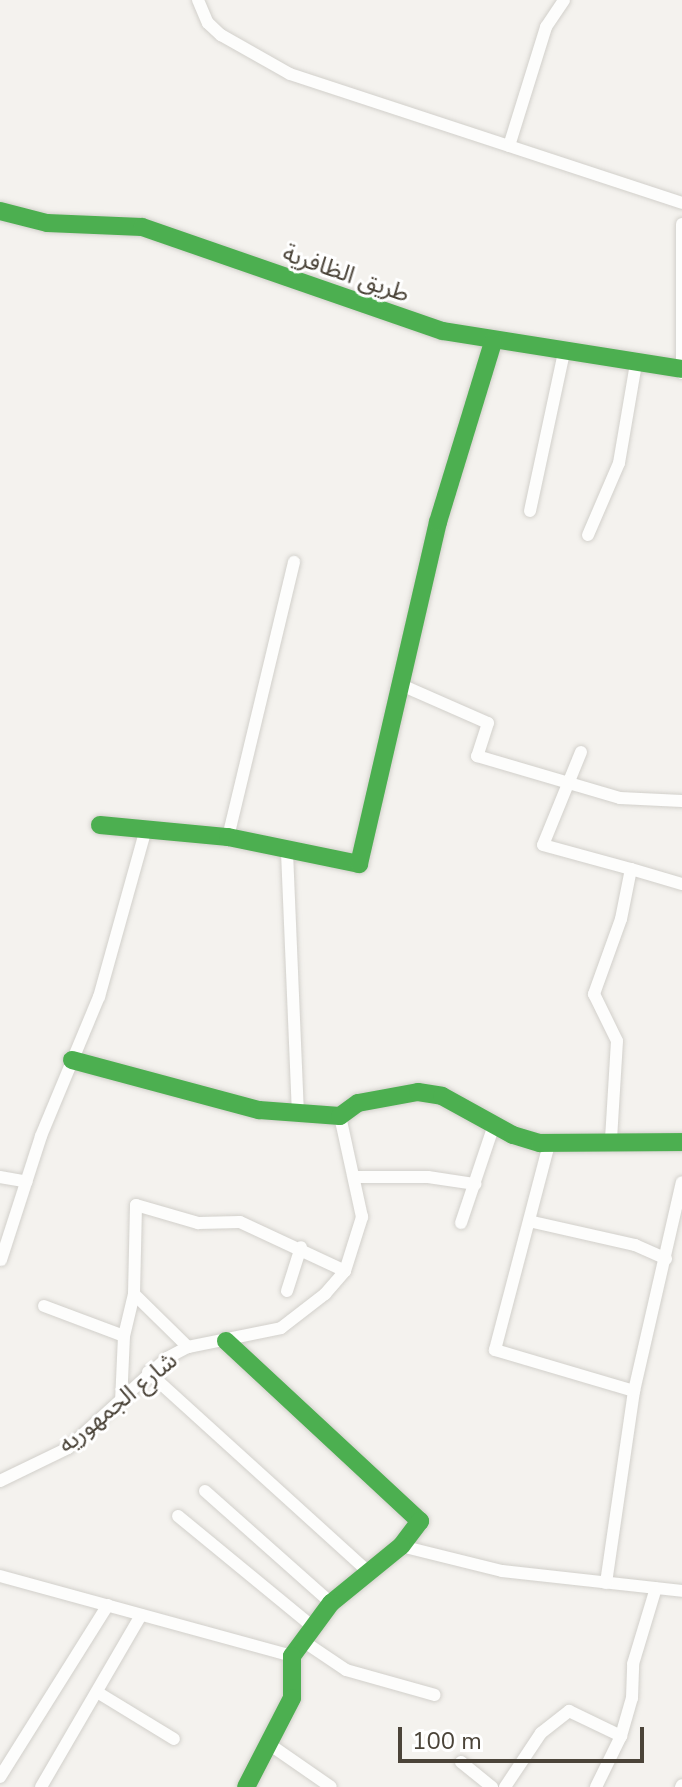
<!DOCTYPE html>
<html>
<head>
<meta charset="utf-8">
<style>
  body { margin:0 }
  #map { position:relative; width:682px; height:1787px; overflow:hidden; background:#f4f2ee; font-family:"Nunito Sans","Noto Sans Arabic",sans-serif }
  div>[style] { position:absolute }
  .roads { filter:drop-shadow(0 0 2px #d2d0cb) drop-shadow(0 0 2px #d2d0cb) }
  .street>* { height:12px; margin:-6px; padding:0 6px; transform-origin:6px; border-radius:6px; background:#fdfdfc }
  .fast>* { height:18px; margin:-9px; padding:0 9px; transform-origin:9px; border-radius:9px; background:#4caf50 }
  span { translate:-50% -50%; white-space:nowrap; text-align:center; line-height:1.15; -webkit-text-stroke:6px #fff; paint-order:stroke }
  .street-label { font-size:24px; color:#4b4439 }
  .scale { position:absolute; left:398px; top:1727px; width:246px; height:36px; box-sizing:border-box; border:4px solid #4b4439; border-top:0; padding-left:10px; font-size:24px; line-height:28px; white-space:nowrap; color:#4b4439; -webkit-text-stroke:6px #fff; paint-order:stroke }
</style>
</head>
<body>
<div id="map">
  <div class="roads">
    <div class="street">
      <div style="left:198px;top:0;width:25px;rotate:67deg"></div>
      <div style="left:208px;top:23px;width:18px;rotate:43deg"></div>
      <div style="left:221px;top:35px;width:79px;rotate:29.5deg"></div>
      <div style="left:290px;top:74px;width:413px;rotate:18.2deg"></div>
      <div style="left:509px;top:146px;width:125px;rotate:-72.7deg"></div>
      <div style="left:546px;top:27px;width:32px;rotate:-56deg"></div>
      <div style="left:682px;top:373px;width:149px;rotate:-90deg"></div>
      <div style="left:530px;top:511px;width:162px;rotate:-77.9deg"></div>
      <div style="left:588px;top:535px;width:78px;rotate:-66.7deg"></div>
      <div style="left:619px;top:463px;width:100px;rotate:-80.3deg"></div>
      <div style="left:399px;top:684px;width:97px;rotate:23.7deg"></div>
      <div style="left:488px;top:723px;width:35px;rotate:108deg"></div>
      <div style="left:477px;top:756px;width:149px;rotate:16.4deg"></div>
      <div style="left:620px;top:798px;width:62px;rotate:2.8deg"></div>
      <div style="left:581px;top:752px;width:100px;rotate:112.2deg"></div>
      <div style="left:543px;top:845px;width:91px;rotate:15.3deg"></div>
      <div style="left:631px;top:869px;width:51px;rotate:101.3deg"></div>
      <div style="left:621px;top:919px;width:80px;rotate:109.8deg"></div>
      <div style="left:594px;top:994px;width:52px;rotate:63.9deg"></div>
      <div style="left:617px;top:1041px;width:99px;rotate:93.5deg"></div>
      <div style="left:228px;top:837px;width:283px;rotate:-76.5deg"></div>
      <div style="left:287px;top:852px;width:261px;rotate:87.6deg"></div>
      <div style="left:631px;top:869px;width:53px;rotate:16.4deg"></div>
      <div style="left:549px;top:1144px;width:213px;rotate:104.7deg"></div>
      <div style="left:495px;top:1350px;width:145px;rotate:16.4deg"></div>
      <div style="left:0;top:1177px;width:27px;rotate:10deg"></div>
      <div style="left:354px;top:1177px;width:74px"></div>
      <div style="left:428px;top:1177px;width:48px;rotate:8.5deg"></div>
      <div style="left:533px;top:1222px;width:105px;rotate:12.7deg"></div>
      <div style="left:635px;top:1245px;width:34px;rotate:24deg"></div>
      <div style="left:461px;top:1223px;width:103px;rotate:-71.4deg"></div>
      <div style="left:1px;top:1260px;width:130px;rotate:-72.1deg"></div>
      <div style="left:41px;top:1136px;width:151px;rotate:-67.4deg"></div>
      <div style="left:99px;top:997px;width:174px;rotate:-74.4deg"></div>
      <div style="left:287px;top:1291px;width:46px;rotate:-72.3deg"></div>
      <div style="left:134px;top:1294px;width:76px;rotate:44.5deg"></div>
      <div style="left:44px;top:1306px;width:85px;rotate:20.6deg"></div>
      <div style="left:148px;top:1372px;width:299px;rotate:42.2deg"></div>
      <div style="left:121px;top:1402px;width:66px;rotate:-87.4deg"></div>
      <div style="left:124px;top:1336px;width:43px;rotate:-76.6deg"></div>
      <div style="left:134px;top:1294px;width:89px;rotate:-88.7deg"></div>
      <div style="left:136px;top:1205px;width:65px;rotate:16.2deg"></div>
      <div style="left:198px;top:1223px;width:42px;rotate:-1.4deg"></div>
      <div style="left:240px;top:1222px;width:116px;rotate:25deg"></div>
      <div style="left:0;top:1481px;width:76px;rotate:-25.9deg"></div>
      <div style="left:68px;top:1448px;width:134px;rotate:-42.3deg"></div>
      <div style="left:167px;top:1358px;width:24px;rotate:-28deg"></div>
      <div style="left:188px;top:1347px;width:95px;rotate:-11.5deg"></div>
      <div style="left:281px;top:1328px;width:56px;rotate:-37.7deg"></div>
      <div style="left:325px;top:1294px;width:30px;rotate:-49deg"></div>
      <div style="left:345px;top:1271px;width:57px;rotate:-72.5deg"></div>
      <div style="left:362px;top:1217px;width:103px;rotate:-102.3deg"></div>
      <div style="left:205px;top:1491px;width:169px;rotate:41.6deg"></div>
      <div style="left:178px;top:1516px;width:175px;rotate:39.4deg"></div>
      <div style="left:401px;top:1546px;width:104px;rotate:13.9deg"></div>
      <div style="left:502px;top:1571px;width:181px;rotate:6.3deg"></div>
      <div style="left:0;top:1576px;width:303px;rotate:15.3deg"></div>
      <div style="left:606px;top:1583px;width:194px;rotate:-81.7deg"></div>
      <div style="left:634px;top:1391px;width:214px;rotate:-77.1deg"></div>
      <div style="left:303px;top:1641px;width:52px;rotate:34deg"></div>
      <div style="left:346px;top:1670px;width:92px;rotate:15.7deg"></div>
      <div style="left:97px;top:1692px;width:90px;rotate:31.4deg"></div>
      <div style="left:269px;top:1744px;width:75px;rotate:34.7deg"></div>
      <div style="left:461px;top:1762px;width:40px;rotate:39deg"></div>
      <div style="left:0;top:1777px;width:203px;rotate:-57.9deg"></div>
      <div style="left:41px;top:1787px;width:199px;rotate:-59.8deg"></div>
      <div style="left:505px;top:1787px;width:65px;rotate:-56.3deg"></div>
      <div style="left:541px;top:1733px;width:36px;rotate:-38deg"></div>
      <div style="left:569px;top:1711px;width:58px;rotate:25.7deg"></div>
      <div style="left:596px;top:1787px;width:57px;rotate:-63.9deg"></div>
      <div style="left:621px;top:1736px;width:40px;rotate:-74deg"></div>
      <div style="left:632px;top:1698px;width:34px;rotate:-88deg"></div>
      <div style="left:633px;top:1664px;width:79px;rotate:-73.2deg"></div>
      <div style="left:681px;top:1787px;width:2px;rotate:-63deg"></div>
    </div>
    <div class="fast">
      <div style="left:0;top:211px;width:49px;rotate:14.3deg"></div>
      <div style="left:47px;top:223px;width:95px;rotate:2.4deg"></div>
      <div style="left:142px;top:227px;width:318px;rotate:19.1deg"></div>
      <div style="left:443px;top:331px;width:242px;rotate:9deg"></div>
      <div style="left:100px;top:825px;width:129px;rotate:5.4deg"></div>
      <div style="left:228px;top:837px;width:134px;rotate:11.6deg"></div>
      <div style="left:359px;top:864px;width:351px;rotate:-77deg"></div>
      <div style="left:438px;top:522px;width:188px;rotate:-73deg"></div>
      <div style="left:72px;top:1060px;width:194px;rotate:15deg"></div>
      <div style="left:259px;top:1110px;width:81px;rotate:4.2deg"></div>
      <div style="left:340px;top:1116px;width:22px;rotate:-36deg"></div>
      <div style="left:358px;top:1103px;width:61px;rotate:-10.4deg"></div>
      <div style="left:418px;top:1092px;width:24px;rotate:9deg"></div>
      <div style="left:442px;top:1096px;width:81px;rotate:28.8deg"></div>
      <div style="left:513px;top:1135px;width:28px;rotate:17deg"></div>
      <div style="left:540px;top:1143px;width:142px;rotate:-0.4deg"></div>
      <div style="left:226px;top:1341px;width:265px;rotate:42.9deg"></div>
      <div style="left:420px;top:1521px;width:31px;rotate:127deg"></div>
      <div style="left:401px;top:1546px;width:90px;rotate:140.8deg"></div>
      <div style="left:331px;top:1603px;width:66px;rotate:126.3deg"></div>
      <div style="left:292px;top:1656px;width:42px;rotate:90deg"></div>
      <div style="left:292px;top:1698px;width:100px;rotate:117.3deg"></div>
    </div>
  </div>
  <div class="street-label">
    <span style="left:346px;top:274px;rotate:19deg">طريق الظافرية</span>
    <span style="left:118px;top:1403px;rotate:-39deg">شارع الجمهوريه</span>
  </div>
  <div class="scale">100 m</div>
</div>
</body>
</html>
